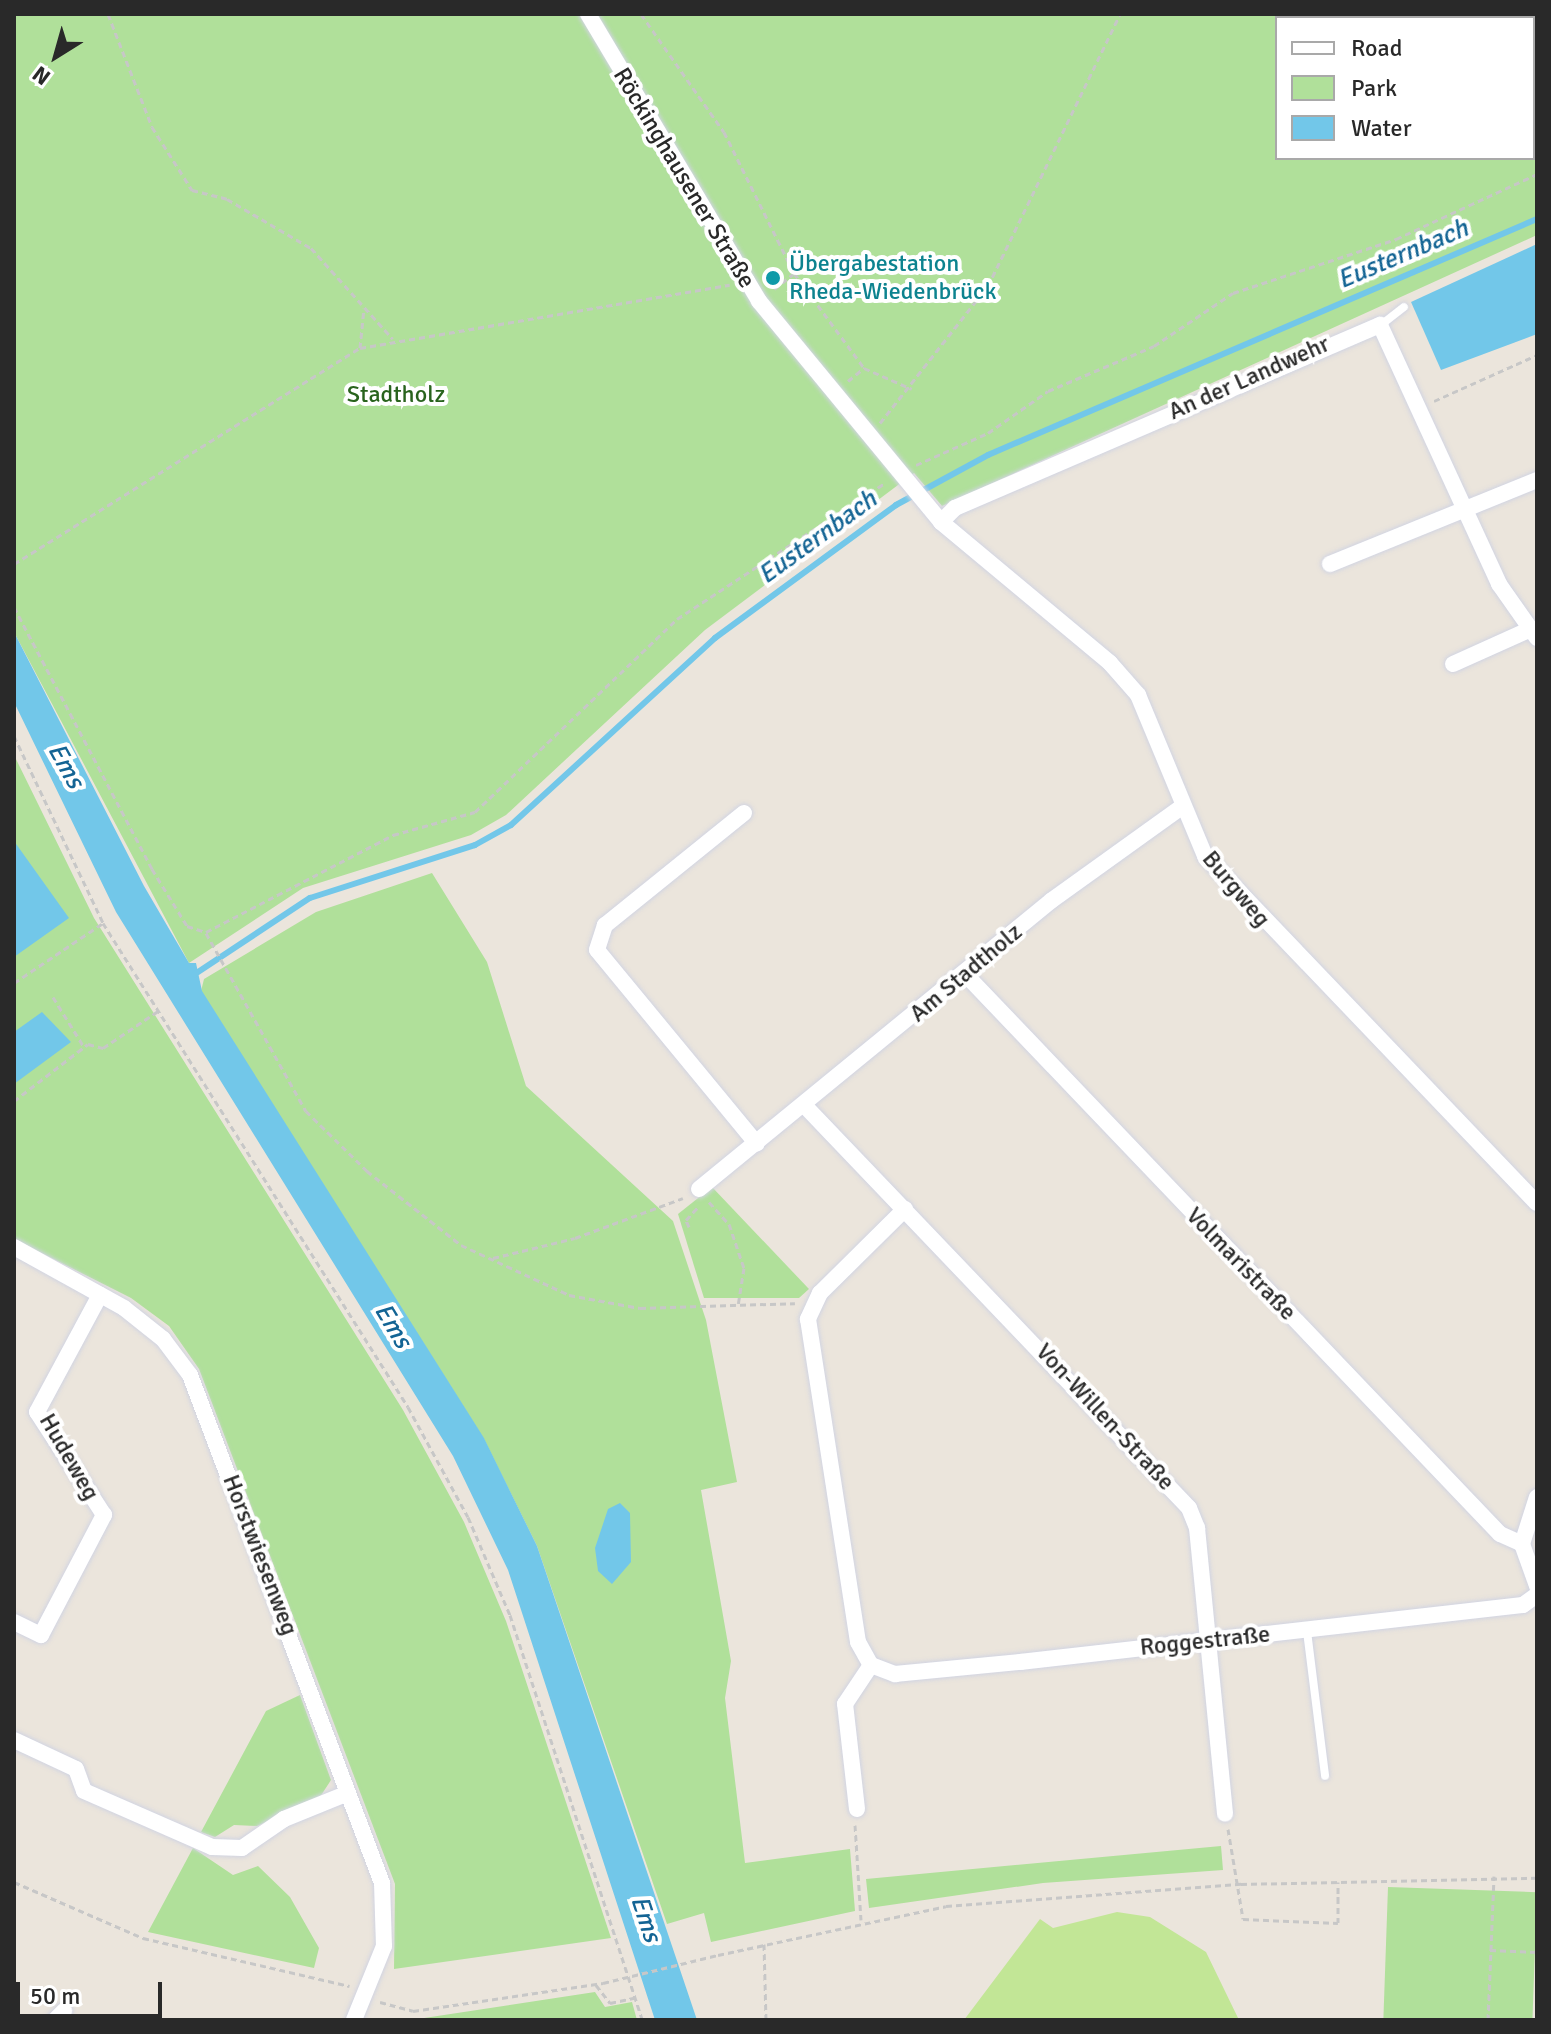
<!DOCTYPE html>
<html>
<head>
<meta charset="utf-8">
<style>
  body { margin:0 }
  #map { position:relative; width:1551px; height:2034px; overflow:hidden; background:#ebe5dc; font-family:Signika,sans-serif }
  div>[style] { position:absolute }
  .green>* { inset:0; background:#b0e09a; transform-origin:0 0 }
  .pitch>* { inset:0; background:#c2e696 }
  .water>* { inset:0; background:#72c7e9 }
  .stream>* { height:6px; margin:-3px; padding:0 3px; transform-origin:3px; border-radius:3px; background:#72c7e9 }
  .path>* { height:3px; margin-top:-1.5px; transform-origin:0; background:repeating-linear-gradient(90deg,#c7c7c7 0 6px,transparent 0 10px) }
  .roads { filter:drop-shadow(0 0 2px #d1d4e2) drop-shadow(0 0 2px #d1d4e2) }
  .service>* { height:8px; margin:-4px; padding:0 4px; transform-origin:4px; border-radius:4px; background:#fff }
  .minor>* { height:16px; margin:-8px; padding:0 8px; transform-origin:8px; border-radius:8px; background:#fff }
  .path-bridge>* { height:3px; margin-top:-1.5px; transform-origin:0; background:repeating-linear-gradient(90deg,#c7c7c7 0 6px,transparent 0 10px) }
  .dots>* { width:22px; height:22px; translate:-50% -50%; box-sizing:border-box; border:4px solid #fff; border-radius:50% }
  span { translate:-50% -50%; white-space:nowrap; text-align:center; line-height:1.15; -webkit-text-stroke:8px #fff; paint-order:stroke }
  .street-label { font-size:24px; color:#292929 }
  .culture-label { font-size:24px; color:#0d838f }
  .left { translate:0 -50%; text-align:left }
  .park-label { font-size:24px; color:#29631d }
  .water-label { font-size:26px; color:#136494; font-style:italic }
  .frame { position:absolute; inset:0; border:16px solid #292929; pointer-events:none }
  .legend { position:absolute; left:1275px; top:16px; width:260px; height:144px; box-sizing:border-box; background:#fff; border:2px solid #a9a9a9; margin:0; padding:10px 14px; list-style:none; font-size:24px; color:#292929 }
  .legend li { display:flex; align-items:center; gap:16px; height:40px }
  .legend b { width:40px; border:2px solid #a9a9a9 }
  .north { position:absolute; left:16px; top:16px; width:80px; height:80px; -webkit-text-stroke:6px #fff; paint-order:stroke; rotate:217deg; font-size:22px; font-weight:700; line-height:32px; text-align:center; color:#292929 }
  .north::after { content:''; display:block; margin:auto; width:28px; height:36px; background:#292929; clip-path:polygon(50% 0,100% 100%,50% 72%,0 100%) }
  .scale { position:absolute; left:16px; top:1982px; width:146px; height:36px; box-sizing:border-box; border:4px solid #292929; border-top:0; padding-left:10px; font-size:24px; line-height:28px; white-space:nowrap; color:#292929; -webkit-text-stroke:6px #fff; paint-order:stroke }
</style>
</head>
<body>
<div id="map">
  <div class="green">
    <div style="clip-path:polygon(evenodd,14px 14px,1537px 14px,1537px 235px,942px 506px,914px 473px,705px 630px,506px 815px,471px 835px,303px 888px,189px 963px,14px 632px,14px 14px,1277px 18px,1533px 18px,1533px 158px,1277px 158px,1277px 18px)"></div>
    <div style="clip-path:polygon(14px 755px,94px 918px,403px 1410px,464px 1522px,506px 1621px,611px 1938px,394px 1969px,395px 1884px,199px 1369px,169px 1326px,131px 1298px,14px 1239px)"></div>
    <div style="clip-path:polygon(432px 873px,487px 962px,526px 1086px,673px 1221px,706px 1320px,737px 1482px,701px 1490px,731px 1661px,725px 1698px,745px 1863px,850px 1849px,855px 1911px,711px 1942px,704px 1913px,667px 1924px,537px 1546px,484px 1439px,201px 991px,204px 979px,316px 912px)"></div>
    <div style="clip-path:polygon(712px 1187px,809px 1289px,799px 1298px,704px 1298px,678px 1214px)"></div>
    <div style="clip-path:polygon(300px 1695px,331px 1780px,320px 1797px,257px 1826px,234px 1825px,215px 1837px,201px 1832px,266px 1711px)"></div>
    <div style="clip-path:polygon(1221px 1846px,1223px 1870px,1043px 1883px,869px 1908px,866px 1879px)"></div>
    <div style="clip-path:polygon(193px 1848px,233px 1875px,258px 1866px,290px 1897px,319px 1948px,314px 1968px,148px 1932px)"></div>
    <div style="left:1388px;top:1887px;width:149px;height:133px;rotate:2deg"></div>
    <div style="clip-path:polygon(595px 1992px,605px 2007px,632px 2002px,637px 2020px,411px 2020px)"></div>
  </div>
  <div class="pitch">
    <div style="clip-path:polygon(1117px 1912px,1150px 1917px,1206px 1952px,1239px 2020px,964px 2020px,1040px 1919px,1053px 1928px)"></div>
  </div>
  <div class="water">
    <div style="clip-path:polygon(1537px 244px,1537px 334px,1441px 370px,1411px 302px)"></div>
    <div style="clip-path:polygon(14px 632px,144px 886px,189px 963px,196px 963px,202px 991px,484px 1438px,537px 1546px,697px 2020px,655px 2020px,508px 1570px,453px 1456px,116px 912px,14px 702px)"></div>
    <div style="clip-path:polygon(14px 841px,69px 918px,14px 957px)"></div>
    <div style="clip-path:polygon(42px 1012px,71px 1042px,14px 1084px,14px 1032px)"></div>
    <div style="clip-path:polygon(620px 1503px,630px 1513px,631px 1562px,612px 1584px,598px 1571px,595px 1548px,608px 1509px)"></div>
  </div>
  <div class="stream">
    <div style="left:195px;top:974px;width:138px;rotate:-33.5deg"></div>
    <div style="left:310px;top:898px;width:173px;rotate:-17.8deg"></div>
    <div style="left:475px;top:845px;width:41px;rotate:-29.1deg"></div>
    <div style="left:511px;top:825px;width:277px;rotate:-42.5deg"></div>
    <div style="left:715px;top:638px;width:225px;rotate:-36.3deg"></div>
    <div style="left:896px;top:505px;width:105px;rotate:-28.5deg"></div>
    <div style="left:988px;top:455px;width:598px;rotate:-23.26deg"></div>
  </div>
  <div class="path">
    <div style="left:108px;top:14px;width:121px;rotate:68.7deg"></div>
    <div style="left:152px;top:127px;width:75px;rotate:57.6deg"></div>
    <div style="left:192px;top:190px;width:36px;rotate:14deg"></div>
    <div style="left:227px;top:199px;width:97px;rotate:30.3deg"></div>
    <div style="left:311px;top:248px;width:122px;rotate:48deg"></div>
    <div style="left:641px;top:14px;width:144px;rotate:54.9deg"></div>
    <div style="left:724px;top:132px;width:157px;rotate:63.6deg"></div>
    <div style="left:794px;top:273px;width:118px;rotate:53.6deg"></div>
    <div style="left:864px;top:368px;width:52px;rotate:23.6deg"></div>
    <div style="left:774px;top:289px;width:24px;rotate:-38deg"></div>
    <div style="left:360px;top:348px;width:40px;rotate:-84.3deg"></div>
    <div style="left:848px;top:381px;width:21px;rotate:-39deg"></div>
    <div style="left:1434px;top:401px;width:113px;rotate:-24.1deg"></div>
    <div style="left:880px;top:423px;width:174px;rotate:-51.8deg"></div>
    <div style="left:988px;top:286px;width:302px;rotate:-64.1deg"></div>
    <div style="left:916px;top:465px;width:79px;rotate:-24deg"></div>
    <div style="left:988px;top:433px;width:73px;rotate:-35deg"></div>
    <div style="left:1048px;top:391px;width:115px;rotate:-23deg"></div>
    <div style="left:1154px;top:346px;width:95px;rotate:-33.9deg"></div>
    <div style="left:1233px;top:293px;width:172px;rotate:-18.3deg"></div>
    <div style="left:1396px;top:239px;width:155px;rotate:-24.7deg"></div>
    <div style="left:14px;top:564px;width:408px;rotate:-32deg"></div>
    <div style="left:360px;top:348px;width:375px;rotate:-9.7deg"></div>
    <div style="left:14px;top:607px;width:296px;rotate:62.2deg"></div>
    <div style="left:152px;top:869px;width:67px;rotate:58.4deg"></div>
    <div style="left:187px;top:926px;width:20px;rotate:18deg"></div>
    <div style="left:206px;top:932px;width:211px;rotate:-27.4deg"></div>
    <div style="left:393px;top:835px;width:85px;rotate:-15.7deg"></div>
    <div style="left:475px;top:812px;width:279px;rotate:-43.7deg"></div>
    <div style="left:677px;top:619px;width:249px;rotate:-33.2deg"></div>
    <div style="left:14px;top:736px;width:207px;rotate:64.5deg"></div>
    <div style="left:103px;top:923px;width:572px;rotate:57.78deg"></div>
    <div style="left:408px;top:1407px;width:125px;rotate:61.4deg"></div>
    <div style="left:468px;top:1517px;width:107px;rotate:66.8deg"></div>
    <div style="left:510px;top:1615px;width:426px;rotate:71.9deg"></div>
    <div style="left:206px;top:933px;width:204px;rotate:60.7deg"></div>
    <div style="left:306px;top:1111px;width:86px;rotate:44.5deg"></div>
    <div style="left:367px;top:1171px;width:120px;rotate:38.2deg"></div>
    <div style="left:461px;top:1245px;width:119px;rotate:24.8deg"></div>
    <div style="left:569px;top:1295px;width:72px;rotate:10.4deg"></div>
    <div style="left:640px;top:1308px;width:155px;rotate:-1.8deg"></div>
    <div style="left:14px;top:983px;width:107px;rotate:-34deg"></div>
    <div style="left:53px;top:997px;width:59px;rotate:58.2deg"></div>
    <div style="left:14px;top:1101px;width:93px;rotate:-37.6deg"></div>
    <div style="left:88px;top:1044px;width:16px;rotate:15deg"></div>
    <div style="left:103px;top:1048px;width:66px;rotate:-33.9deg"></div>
    <div style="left:709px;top:1202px;width:30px;rotate:48deg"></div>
    <div style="left:729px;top:1224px;width:46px;rotate:71.2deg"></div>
    <div style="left:744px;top:1268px;width:36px;rotate:99deg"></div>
    <div style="left:689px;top:1227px;width:8px;rotate:-113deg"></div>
    <div style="left:686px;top:1220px;width:18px;rotate:-47deg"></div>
    <div style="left:493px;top:1258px;width:84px;rotate:-13.7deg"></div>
    <div style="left:575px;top:1238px;width:115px;rotate:-20.3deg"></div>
    <div style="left:855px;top:1825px;width:95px;rotate:86.4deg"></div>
    <div style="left:1228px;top:1829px;width:91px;rotate:80.5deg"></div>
    <div style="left:1243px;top:1919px;width:95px;rotate:2.4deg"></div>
    <div style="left:1338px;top:1923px;width:41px;rotate:-90deg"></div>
    <div style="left:14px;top:1882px;width:141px;rotate:23.5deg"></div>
    <div style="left:143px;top:1938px;width:212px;rotate:13.1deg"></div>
    <div style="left:764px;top:1944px;width:76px;rotate:88.5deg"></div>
    <div style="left:1490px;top:1950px;width:47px;rotate:2.4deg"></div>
    <div style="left:718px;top:1955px;width:233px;rotate:-12.1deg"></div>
    <div style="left:946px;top:1906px;width:296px;rotate:-4.3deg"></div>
    <div style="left:1241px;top:1884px;width:296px;rotate:-1.2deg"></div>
    <div style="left:596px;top:1985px;width:23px;rotate:52deg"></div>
    <div style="left:610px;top:2003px;width:25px;rotate:-12deg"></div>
    <div style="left:380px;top:2002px;width:34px;rotate:15deg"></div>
    <div style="left:413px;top:2011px;width:192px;rotate:-8.4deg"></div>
    <div style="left:1488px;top:2020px;width:144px;rotate:-87.6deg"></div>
  </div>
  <div class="roads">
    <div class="service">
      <div style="left:1381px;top:325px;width:29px;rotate:-38deg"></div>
      <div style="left:1307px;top:1631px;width:146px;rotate:82.9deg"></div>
    </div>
    <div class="minor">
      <div style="left:588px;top:14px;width:334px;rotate:59.2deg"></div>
      <div style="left:759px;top:301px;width:286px;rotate:50.5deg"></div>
      <div style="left:941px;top:522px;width:220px;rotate:39.8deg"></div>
      <div style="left:1110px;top:663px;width:43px;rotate:48.8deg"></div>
      <div style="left:1138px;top:695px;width:174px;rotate:67.4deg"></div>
      <div style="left:1205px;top:856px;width:480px;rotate:46.3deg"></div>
      <div style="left:941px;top:522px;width:20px;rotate:-45deg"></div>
      <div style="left:955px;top:508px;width:463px;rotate:-23.3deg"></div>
      <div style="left:1380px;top:325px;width:285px;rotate:65.3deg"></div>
      <div style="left:1499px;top:584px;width:66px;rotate:54.9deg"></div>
      <div style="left:1330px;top:564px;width:223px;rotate:-22.1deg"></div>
      <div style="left:1453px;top:664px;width:85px;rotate:-24.2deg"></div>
      <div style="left:744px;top:813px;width:179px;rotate:141.1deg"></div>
      <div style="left:605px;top:925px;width:26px;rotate:108deg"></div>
      <div style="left:597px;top:950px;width:251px;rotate:50.5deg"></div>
      <div style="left:966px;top:975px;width:773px;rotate:46.31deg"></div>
      <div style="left:1500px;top:1534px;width:24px;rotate:24deg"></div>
      <div style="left:805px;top:1106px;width:556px;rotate:46.31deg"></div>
      <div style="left:1189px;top:1508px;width:22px;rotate:68deg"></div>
      <div style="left:1197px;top:1528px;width:287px;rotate:84.4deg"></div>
      <div style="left:699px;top:1189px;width:456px;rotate:-39.3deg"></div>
      <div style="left:1052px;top:900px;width:158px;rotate:-35.7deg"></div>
      <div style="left:905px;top:1209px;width:120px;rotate:135.3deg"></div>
      <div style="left:820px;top:1293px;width:29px;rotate:115deg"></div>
      <div style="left:808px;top:1319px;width:327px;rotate:81.2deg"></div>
      <div style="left:858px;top:1642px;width:26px;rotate:61deg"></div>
      <div style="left:871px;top:1665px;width:26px;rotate:21deg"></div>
      <div style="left:895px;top:1674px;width:126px;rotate:-5.5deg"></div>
      <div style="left:1020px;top:1662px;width:506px;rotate:-6.47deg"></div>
      <div style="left:1523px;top:1605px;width:17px;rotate:-36deg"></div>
      <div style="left:14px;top:1247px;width:126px;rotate:29deg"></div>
      <div style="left:124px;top:1308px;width:50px;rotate:38.5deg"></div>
      <div style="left:163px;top:1339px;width:45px;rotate:53.1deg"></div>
      <div style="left:190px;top:1375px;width:543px;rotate:69.3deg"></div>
      <div style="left:382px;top:1883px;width:63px;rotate:88.2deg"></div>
      <div style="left:384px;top:1946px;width:80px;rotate:112.1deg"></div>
      <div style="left:1537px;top:1497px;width:49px;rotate:107.7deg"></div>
      <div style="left:1522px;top:1544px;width:45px;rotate:70.3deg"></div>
      <div style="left:14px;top:1622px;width:30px;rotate:26deg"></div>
      <div style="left:41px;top:1635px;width:136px;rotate:-62.3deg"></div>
      <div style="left:104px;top:1515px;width:123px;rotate:-123deg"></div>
      <div style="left:37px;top:1412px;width:133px;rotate:-61.7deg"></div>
      <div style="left:14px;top:1740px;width:68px;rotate:25.1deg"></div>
      <div style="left:76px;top:1769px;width:23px;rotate:70deg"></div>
      <div style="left:84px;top:1791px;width:140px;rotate:23.6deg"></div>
      <div style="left:212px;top:1847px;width:30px;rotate:2deg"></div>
      <div style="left:242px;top:1848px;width:51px;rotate:-34.6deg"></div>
      <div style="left:284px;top:1819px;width:69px;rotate:-22.1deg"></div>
      <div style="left:857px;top:1809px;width:106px;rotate:-96.5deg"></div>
      <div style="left:845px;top:1704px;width:47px;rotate:-56.3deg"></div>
      <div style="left:55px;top:2020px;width:13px;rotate:-45deg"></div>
    </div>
  </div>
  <div class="path-bridge">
    <div style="left:603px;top:1983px;width:118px;rotate:-13.7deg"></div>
  </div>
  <div class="dots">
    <div style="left:773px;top:278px;background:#0f9aa8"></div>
  </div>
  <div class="street-label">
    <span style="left:684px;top:178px;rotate:59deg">Röckinghausener Straße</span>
    <span style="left:1249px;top:378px;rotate:-24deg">An der Landwehr</span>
    <span style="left:1236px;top:889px;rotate:50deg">Burgweg</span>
    <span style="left:966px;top:973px;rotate:-40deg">Am Stadtholz</span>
    <span style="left:1241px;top:1264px;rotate:46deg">Volmaristraße</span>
    <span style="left:1105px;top:1417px;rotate:47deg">Von-Willen-Straße</span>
    <span style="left:69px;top:1457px;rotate:60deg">Hudeweg</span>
    <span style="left:260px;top:1555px;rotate:69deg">Horstwiesenweg</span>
    <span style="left:1205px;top:1641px;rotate:-6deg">Roggestraße</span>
  </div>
  <div class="culture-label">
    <span class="left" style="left:789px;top:278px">Übergabestation<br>Rheda-Wiedenbrück</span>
  </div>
  <div class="park-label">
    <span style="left:396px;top:395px">Stadtholz</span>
  </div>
  <div class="water-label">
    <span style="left:1403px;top:255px;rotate:-23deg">Eusternbach</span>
    <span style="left:818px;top:538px;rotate:-36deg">Eusternbach</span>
    <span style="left:65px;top:766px;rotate:61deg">Ems</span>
    <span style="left:392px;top:1326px;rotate:59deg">Ems</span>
    <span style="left:645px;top:1919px;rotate:72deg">Ems</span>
  </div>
  <div class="frame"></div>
  <ul class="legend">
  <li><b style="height:10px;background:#fff"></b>Road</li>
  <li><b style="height:22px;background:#b0e09a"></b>Park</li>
  <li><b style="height:22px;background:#72c7e9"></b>Water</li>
  </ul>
  <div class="north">N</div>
  <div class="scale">50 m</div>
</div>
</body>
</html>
